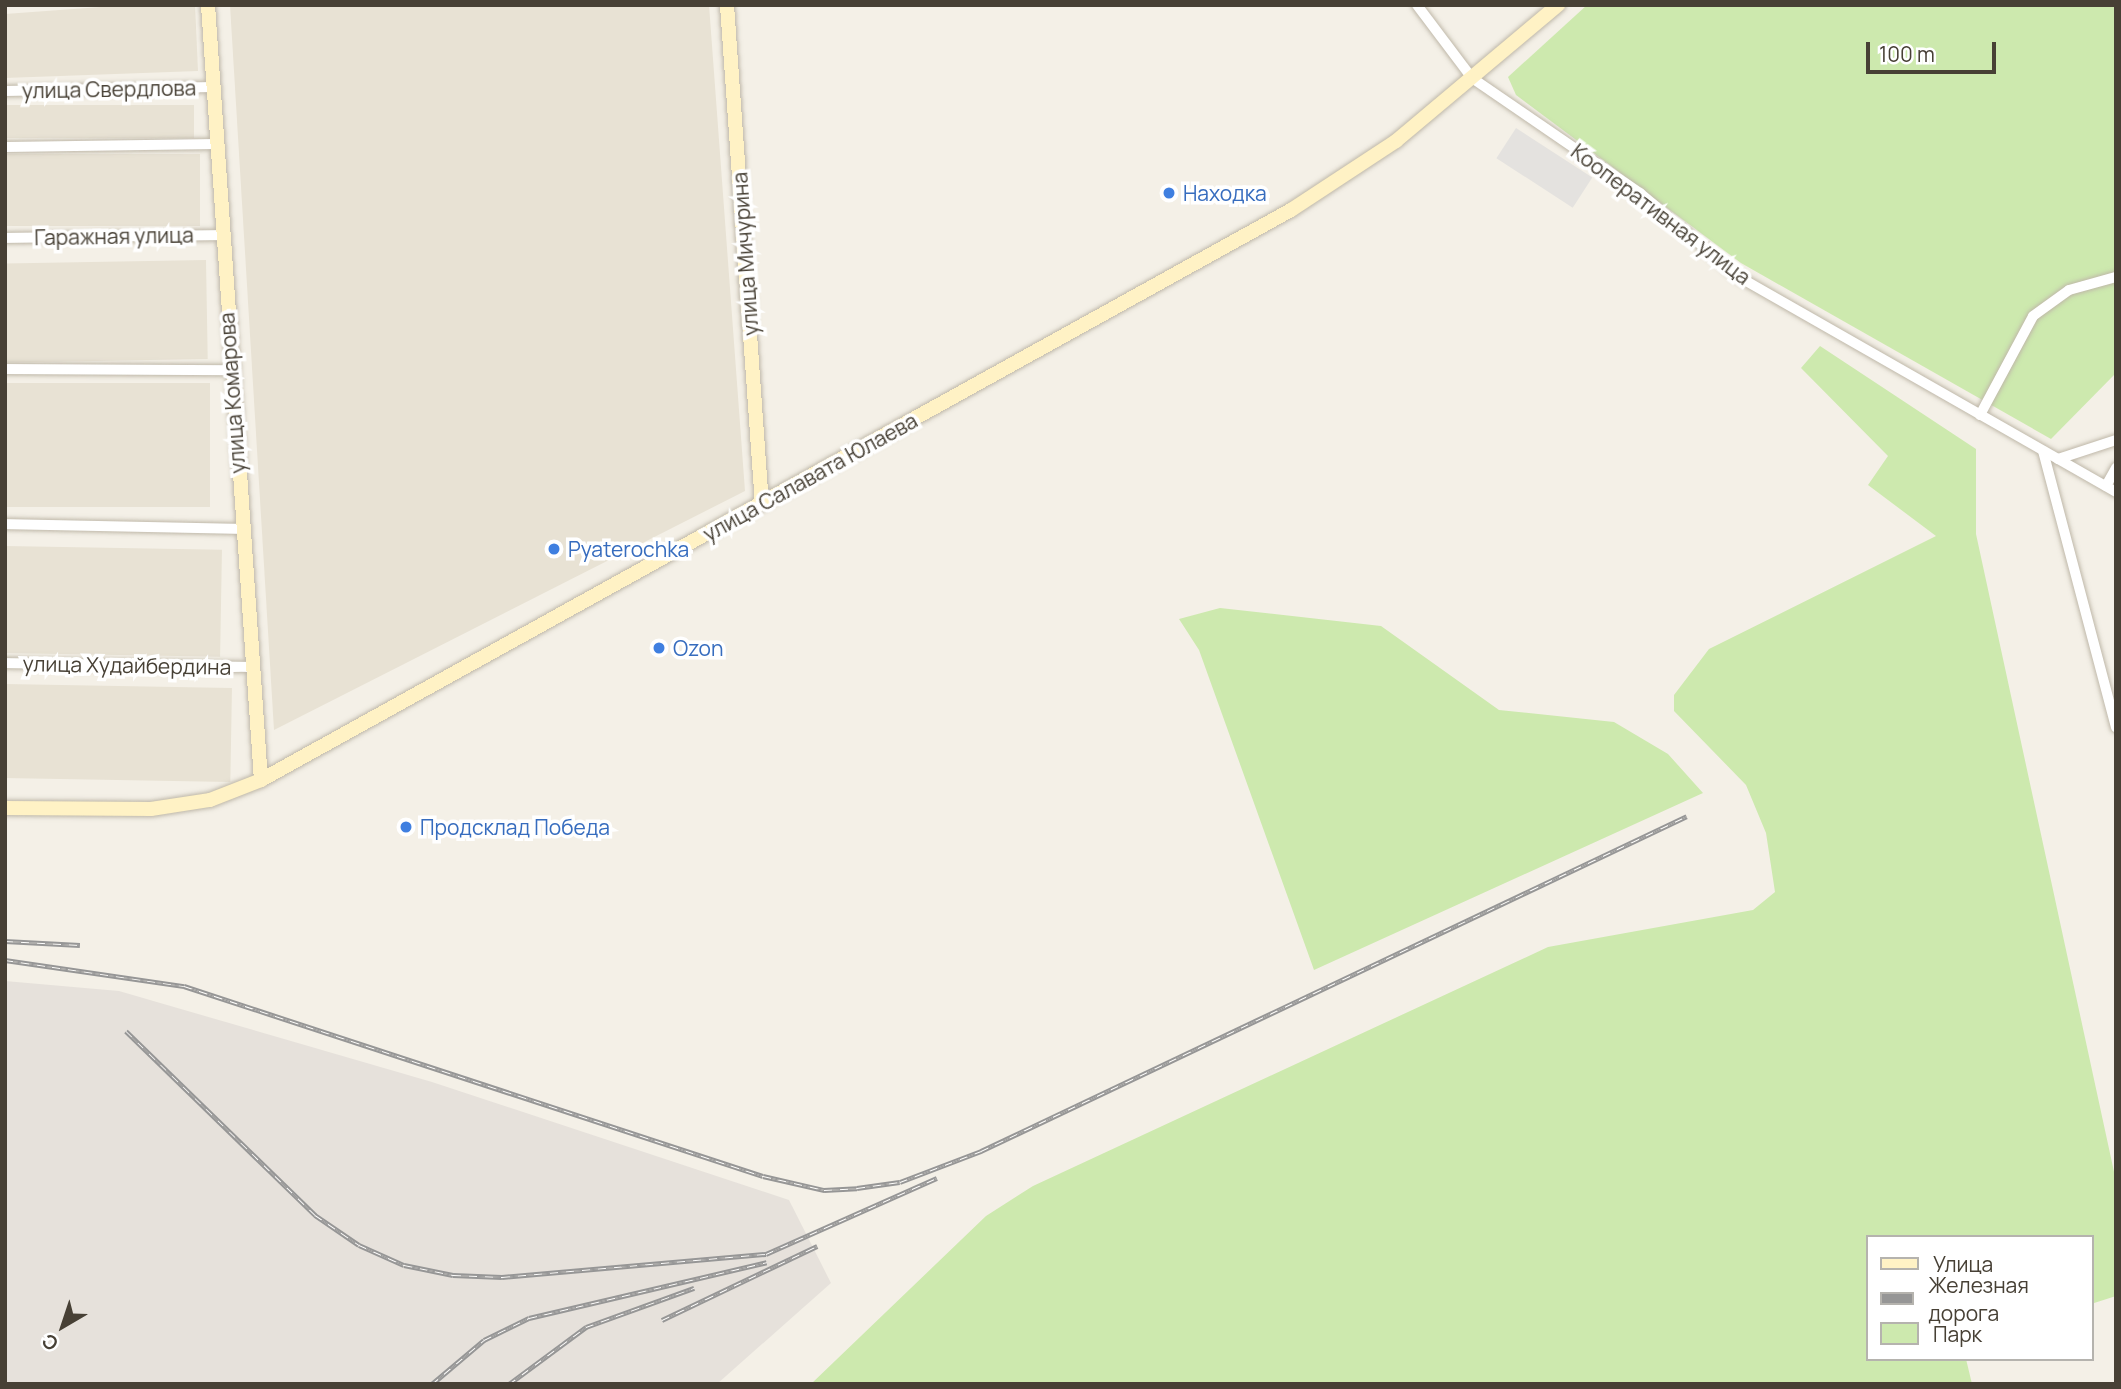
<!DOCTYPE html>
<html>
<head>
<meta charset="utf-8">
<style>
  body { margin:0 }
  #map { position:relative; width:2121px; height:1389px; overflow:hidden; background:#f4f0e7; font-family:Manrope,sans-serif }
  div>[style] { position:absolute }
  .residential>* { inset:0; background:#e8e2d4; transform-origin:0 0 }
  .industrial>* { inset:0; background:#e6e1db }
  .green>* { inset:0; background:#cde9ae }
  .parking>* { inset:0; background:#e4e2df; transform-origin:0 0 }
  .roads { filter:drop-shadow(0 0 2px #bfb8a9) drop-shadow(0 0 2px #bfb8a9) }
  .street>* { height:10px; margin:-5px; padding:0 5px; transform-origin:5px; border-radius:5px; background:#fff }
  .secondary>* { height:14px; margin:-7px; padding:0 7px; transform-origin:7px; border-radius:7px; background:#fff2c5 }
  .rail>* { height:5px; margin-top:-2.5px; transform-origin:0; background:repeating-linear-gradient(90deg,#fff 0 8px,#969696 0 16px); box-sizing:border-box; border-block:2px solid #969696 }
  .dots>* { width:19px; height:19px; translate:-50% -50%; box-sizing:border-box; border:4px solid #fff; border-radius:50% }
  span { translate:-50% -50%; white-space:nowrap; text-align:center; line-height:1.15; -webkit-text-stroke:7px #fff; paint-order:stroke }
  .street-label { font-size:21px; color:#474035 }
  .shop-label { font-size:21px; color:#366cbe }
  .left { translate:0 -50%; text-align:left }
  .frame { position:absolute; inset:0; border:7px solid #474035; pointer-events:none }
  .legend { position:absolute; left:1866px; top:1235px; width:228px; height:126px; box-sizing:border-box; background:#fff; border:2px solid #b5b3ae; margin:0; padding:9px 12px; list-style:none; font-size:21px; color:#474035 }
  .legend li { display:flex; align-items:center; gap:14px; height:35px }
  .legend b { width:35px; border:2px solid #b5b3ae }
  .north { position:absolute; left:28px; top:1291px; width:70px; height:70px; -webkit-text-stroke:5px #fff; paint-order:stroke; rotate:219deg; font-size:19px; font-weight:700; line-height:28px; text-align:center; color:#474035 }
  .north::after { content:''; display:block; margin:auto; width:24px; height:32px; background:#474035; clip-path:polygon(50% 0,100% 100%,50% 72%,0 100%) }
  .scale { position:absolute; left:1866px; top:42px; width:130px; height:32px; box-sizing:border-box; border:4px solid #474035; border-top:0; padding-left:9px; font-size:21px; line-height:24px; white-space:nowrap; color:#474035; -webkit-text-stroke:5px #fff; paint-order:stroke }
</style>
</head>
<body>
<div id="map">
  <div class="residential">
    <div style="clip-path:polygon(128px 5px,195px 5px,198px 71px,5px 78px,5px 14px)"></div>
    <div style="clip-path:polygon(230px 5px,709px 5px,745px 491px,274px 730px)"></div>
    <div style="left:194px;top:105px;width:33px;height:189px;rotate:90deg"></div>
    <div style="left:200px;top:154px;width:72px;height:195px;rotate:90deg"></div>
    <div style="left:206px;top:260px;width:99px;height:201px;rotate:89deg"></div>
    <div style="left:5px;top:383px;width:205px;height:124px"></div>
    <div style="left:5px;top:546px;width:217px;height:107px;rotate:1deg"></div>
    <div style="left:5px;top:684px;width:227px;height:94px;rotate:1deg"></div>
  </div>
  <div class="industrial">
    <div style="clip-path:polygon(5px 981px,119px 991px,432px 1082px,789px 1200px,831px 1283px,717px 1384px,5px 1384px)"></div>
  </div>
  <div class="green">
    <div style="clip-path:polygon(1587px 5px,2116px 5px,2116px 373px,2051px 439px,1741px 263px,1516px 95px,1508px 77px)"></div>
    <div style="clip-path:polygon(1820px 346px,1976px 449px,1976px 534px,2116px 1181px,2116px 1296px,2091px 1304px,2091px 1237px,1867px 1237px,1867px 1359px,1966px 1359px,1972px 1384px,811px 1384px,986px 1216px,1033px 1186px,1548px 947px,1753px 910px,1775px 892px,1766px 833px,1746px 785px,1674px 711px,1674px 695px,1709px 649px,1936px 536px,1868px 485px,1888px 456px,1801px 368px)"></div>
    <div style="clip-path:polygon(1220px 608px,1381px 626px,1499px 710px,1614px 722px,1668px 754px,1703px 793px,1314px 970px,1199px 650px,1179px 619px)"></div>
  </div>
  <div class="parking">
    <div style="left:1516px;top:128px;width:91px;height:36px;rotate:33deg"></div>
  </div>
  <div class="roads">
    <div class="street">
      <div style="left:1417px;top:5px;width:91px;rotate:53deg"></div>
      <div style="left:1472px;top:78px;width:204px;rotate:34.4deg"></div>
      <div style="left:1640px;top:193px;width:130px;rotate:40.3deg"></div>
      <div style="left:1739px;top:277px;width:434px;rotate:29.7deg"></div>
      <div style="left:5px;top:91px;width:208px;rotate:-1.1deg"></div>
      <div style="left:5px;top:147px;width:211px;rotate:-0.8deg"></div>
      <div style="left:5px;top:238px;width:217px;rotate:-0.8deg"></div>
      <div style="left:5px;top:369px;width:226px;rotate:0.3deg"></div>
      <div style="left:1980px;top:415px;width:112px;rotate:-61.8deg"></div>
      <div style="left:2033px;top:316px;width:44px;rotate:-35.8deg"></div>
      <div style="left:2069px;top:290px;width:49px;rotate:-15.5deg"></div>
      <div style="left:2043px;top:451px;width:286px;rotate:75.2deg"></div>
      <div style="left:2058px;top:459px;width:61px;rotate:-18.1deg"></div>
      <div style="left:2106px;top:486px;width:21px;rotate:-61deg"></div>
      <div style="left:5px;top:524px;width:236px;rotate:1.2deg"></div>
      <div style="left:5px;top:663px;width:244px;rotate:0.9deg"></div>
    </div>
    <div class="secondary">
      <div style="left:208px;top:5px;width:777px;rotate:86.09deg"></div>
      <div style="left:727px;top:5px;width:499px;rotate:86deg"></div>
      <div style="left:5px;top:808px;width:146px;rotate:0.4deg"></div>
      <div style="left:151px;top:809px;width:60px;rotate:-8.7deg"></div>
      <div style="left:210px;top:800px;width:55px;rotate:-21.4deg"></div>
      <div style="left:261px;top:780px;width:1177px;rotate:-28.96deg"></div>
      <div style="left:1291px;top:210px;width:126px;rotate:-33.3deg"></div>
      <div style="left:1396px;top:141px;width:212px;rotate:-40deg"></div>
    </div>
  </div>
  <div class="rail">
    <div style="left:5px;top:941px;width:75px;rotate:3.1deg"></div>
    <div style="left:5px;top:960px;width:181px;rotate:8.3deg"></div>
    <div style="left:184px;top:986px;width:609px;rotate:18.17deg"></div>
    <div style="left:763px;top:1176px;width:63px;rotate:12.9deg"></div>
    <div style="left:824px;top:1190px;width:33px;rotate:-3deg"></div>
    <div style="left:857px;top:1188px;width:43px;rotate:-7.9deg"></div>
    <div style="left:900px;top:1182px;width:87px;rotate:-20.9deg"></div>
    <div style="left:981px;top:1151px;width:781px;rotate:-25.38deg"></div>
    <div style="left:126px;top:1031px;width:264px;rotate:44.2deg"></div>
    <div style="left:315px;top:1215px;width:53px;rotate:34.3deg"></div>
    <div style="left:359px;top:1245px;width:49px;rotate:24deg"></div>
    <div style="left:404px;top:1265px;width:50px;rotate:11.5deg"></div>
    <div style="left:453px;top:1275px;width:49px;rotate:2.3deg"></div>
    <div style="left:502px;top:1277px;width:265px;rotate:-5deg"></div>
    <div style="left:766px;top:1254px;width:187px;rotate:-24deg"></div>
    <div style="left:662px;top:1320px;width:172px;rotate:-25.5deg"></div>
    <div style="left:432px;top:1384px;width:68px;rotate:-40.2deg"></div>
    <div style="left:484px;top:1340px;width:50px;rotate:-26.1deg"></div>
    <div style="left:529px;top:1318px;width:244px;rotate:-13.2deg"></div>
    <div style="left:509px;top:1384px;width:96px;rotate:-36.5deg"></div>
    <div style="left:586px;top:1327px;width:115px;rotate:-19.9deg"></div>
  </div>
  <div class="dots">
    <div style="left:1169px;top:193px;background:#3f7fe0"></div>
    <div style="left:554px;top:549px;background:#3f7fe0"></div>
    <div style="left:659px;top:648px;background:#3f7fe0"></div>
    <div style="left:406px;top:827px;background:#3f7fe0"></div>
  </div>
  <div class="street-label">
    <span style="left:109px;top:89px;rotate:-1deg">улица Свердлова</span>
    <span style="left:1661px;top:214px;rotate:37deg">Кооперативная улица</span>
    <span style="left:114px;top:236px;rotate:-1deg">Гаражная улица</span>
    <span style="left:745px;top:254px;rotate:-94deg">улица Мичурина</span>
    <span style="left:232px;top:393px;rotate:-94deg">улица Комарова</span>
    <span style="left:810px;top:477px;rotate:-29deg">улица Салавата Юлаева</span>
    <span style="left:127px;top:665px;rotate:1deg">улица Худайбердина</span>
  </div>
  <div class="shop-label">
    <span class="left" style="left:1183px;top:193px">Находка</span>
    <span class="left" style="left:568px;top:549px">Pyaterochka</span>
    <span class="left" style="left:673px;top:648px">Ozon</span>
    <span class="left" style="left:420px;top:827px">Продсклад Победа</span>
  </div>
  <div class="frame"></div>
  <ul class="legend">
  <li><b style="height:9px;background:#fff2c5"></b>Улица</li>
  <li><b style="height:9px;background:#969696"></b>Железная дорога</li>
  <li><b style="height:19px;background:#cde9ae"></b>Парк</li>
  </ul>
  <div class="north">С</div>
  <div class="scale">100 m</div>
</div>
</body>
</html>
